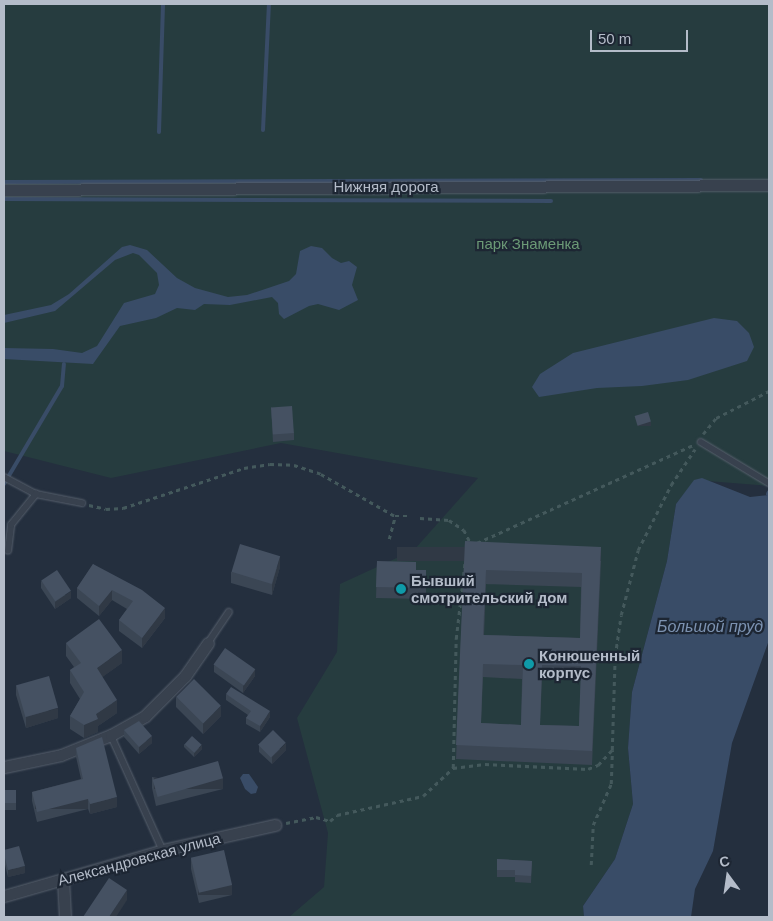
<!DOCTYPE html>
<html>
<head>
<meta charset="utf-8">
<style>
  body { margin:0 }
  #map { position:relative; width:773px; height:921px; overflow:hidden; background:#242f3e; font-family:Arial,sans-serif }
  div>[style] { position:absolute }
  .green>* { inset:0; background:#263c3f }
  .water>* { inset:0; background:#394c67 }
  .stream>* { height:4px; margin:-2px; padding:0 2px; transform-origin:2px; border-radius:2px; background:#394c67 }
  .path>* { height:2.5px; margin-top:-1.25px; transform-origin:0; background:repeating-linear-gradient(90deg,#44595c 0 4px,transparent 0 8px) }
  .roads { filter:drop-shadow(0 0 1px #565f6c) drop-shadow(0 0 1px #565f6c) }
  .lane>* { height:5.5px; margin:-2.75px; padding:0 2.75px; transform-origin:2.75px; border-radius:2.75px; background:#38414e }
  .street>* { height:11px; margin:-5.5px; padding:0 5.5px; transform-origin:5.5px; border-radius:5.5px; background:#38414e }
  .wall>* { inset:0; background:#3b4654; transform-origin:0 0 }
  .shaded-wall>* { inset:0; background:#303945; transform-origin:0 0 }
  .building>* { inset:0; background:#455162; transform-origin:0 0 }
  .dots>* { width:14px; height:14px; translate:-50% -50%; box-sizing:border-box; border:2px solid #1d2633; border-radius:50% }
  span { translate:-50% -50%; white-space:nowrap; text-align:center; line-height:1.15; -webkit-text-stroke:4.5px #1d2633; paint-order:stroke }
  .street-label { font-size:15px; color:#b4bcc9 }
  .park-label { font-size:15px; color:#6b9a76 }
  .poi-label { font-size:15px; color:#b4bcc9; font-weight:700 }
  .left { translate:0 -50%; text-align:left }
  .water-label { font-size:16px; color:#7c92b1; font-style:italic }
  .frame { position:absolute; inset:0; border:5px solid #b4bcc9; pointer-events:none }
  .north { position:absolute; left:703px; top:851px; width:50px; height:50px; -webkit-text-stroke:4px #1d2633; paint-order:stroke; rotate:346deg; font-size:14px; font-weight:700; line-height:20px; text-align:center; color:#b4bcc9 }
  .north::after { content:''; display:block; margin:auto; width:18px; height:22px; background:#b4bcc9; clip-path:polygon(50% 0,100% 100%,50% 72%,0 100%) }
  .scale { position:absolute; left:590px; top:30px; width:98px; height:22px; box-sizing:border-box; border:2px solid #b4bcc9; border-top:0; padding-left:6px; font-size:15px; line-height:18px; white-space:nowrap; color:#b4bcc9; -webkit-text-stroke:4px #1d2633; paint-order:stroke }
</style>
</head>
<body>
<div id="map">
  <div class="green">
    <div style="clip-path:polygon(4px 4px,769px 4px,769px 486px,695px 480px,676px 504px,667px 561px,632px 692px,628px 748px,633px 804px,615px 859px,583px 906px,584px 917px,289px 917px,324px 887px,328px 833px,297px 718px,337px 652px,340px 584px,414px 550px,478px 478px,281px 443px,111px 478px,4px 451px)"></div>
  </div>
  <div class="water">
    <div style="clip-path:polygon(130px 245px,147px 250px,177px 278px,195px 288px,228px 297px,247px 295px,289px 281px,296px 274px,300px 251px,311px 246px,322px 248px,332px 258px,341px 263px,349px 261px,357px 267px,352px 285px,358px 300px,339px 310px,318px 304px,309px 306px,284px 319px,279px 314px,278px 303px,272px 297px,230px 305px,204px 304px,195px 310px,177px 308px,156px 318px,120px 326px,93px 364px,4px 359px,4px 348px,53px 349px,82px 353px,97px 346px,124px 303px,155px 294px,159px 285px,157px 273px,139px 255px,133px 253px,115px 260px,55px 311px,4px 323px,4px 315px,51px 305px,69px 294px,122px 247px)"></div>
    <div style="clip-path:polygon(714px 318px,737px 321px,749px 333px,754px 347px,747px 361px,688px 380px,642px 386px,597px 388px,539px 397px,532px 387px,540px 374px,573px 353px)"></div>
    <div style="clip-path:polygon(702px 478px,750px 497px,769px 495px,769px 640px,732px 743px,713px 851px,695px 889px,691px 917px,584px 917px,583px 906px,615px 859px,633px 804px,628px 748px,632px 692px,667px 561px,676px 504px,694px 480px)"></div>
    <div style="clip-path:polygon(243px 774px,249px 774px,258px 787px,256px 793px,251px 794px,245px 789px,240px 778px)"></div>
  </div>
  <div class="stream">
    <div style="left:263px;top:130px;width:126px;rotate:-87.3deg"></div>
    <div style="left:159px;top:132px;width:128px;rotate:-88.2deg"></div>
    <div style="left:4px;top:182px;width:697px;rotate:-0.16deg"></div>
    <div style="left:4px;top:199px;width:547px;rotate:0.21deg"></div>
    <div style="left:4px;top:484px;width:114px;rotate:-59.4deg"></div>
    <div style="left:62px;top:386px;width:22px;rotate:-85deg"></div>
    <div style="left:768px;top:494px;width:2px;rotate:-63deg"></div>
  </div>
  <div class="path">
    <div style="left:703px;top:434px;width:21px;rotate:-51deg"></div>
    <div style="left:716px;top:418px;width:59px;rotate:-27deg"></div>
    <div style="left:89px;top:505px;width:17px;rotate:13deg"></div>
    <div style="left:106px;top:509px;width:17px;rotate:-3deg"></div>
    <div style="left:123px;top:508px;width:127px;rotate:-18.3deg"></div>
    <div style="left:244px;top:468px;width:26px;rotate:-9deg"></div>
    <div style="left:270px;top:464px;width:24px;rotate:2deg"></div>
    <div style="left:294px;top:465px;width:28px;rotate:18deg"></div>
    <div style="left:321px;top:474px;width:85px;rotate:29.6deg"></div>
    <div style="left:420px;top:518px;width:29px;rotate:4deg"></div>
    <div style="left:449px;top:520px;width:18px;rotate:34deg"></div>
    <div style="left:464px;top:530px;width:13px;rotate:63deg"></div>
    <div style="left:389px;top:539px;width:24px;rotate:-75deg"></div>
    <div style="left:395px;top:516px;width:14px"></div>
    <div style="left:477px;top:543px;width:237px;rotate:-24.4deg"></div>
    <div style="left:453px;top:768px;width:129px;rotate:-88.7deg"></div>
    <div style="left:456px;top:639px;width:87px;rotate:-83.4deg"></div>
    <div style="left:286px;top:823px;width:31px;rotate:-11deg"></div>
    <div style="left:316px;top:817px;width:15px;rotate:16deg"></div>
    <div style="left:330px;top:821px;width:9px;rotate:-41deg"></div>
    <div style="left:337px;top:815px;width:88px;rotate:-12.5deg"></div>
    <div style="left:423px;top:796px;width:41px;rotate:-43deg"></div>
    <div style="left:453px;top:768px;width:32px;rotate:-7deg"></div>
    <div style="left:485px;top:764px;width:103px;rotate:2.8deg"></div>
    <div style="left:588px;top:769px;width:11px;rotate:-22deg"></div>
    <div style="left:598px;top:765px;width:21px;rotate:-47deg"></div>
    <div style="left:612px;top:750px;width:94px;rotate:-88.2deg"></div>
    <div style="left:615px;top:656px;width:41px;rotate:-81.7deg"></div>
    <div style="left:621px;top:615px;width:67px;rotate:-75.3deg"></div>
    <div style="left:638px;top:550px;width:73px;rotate:-63.1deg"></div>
    <div style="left:671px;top:485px;width:43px;rotate:-56.3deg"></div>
    <div style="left:591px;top:865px;width:40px;rotate:-87.1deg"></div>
    <div style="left:593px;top:825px;width:45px;rotate:-66.3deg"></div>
    <div style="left:611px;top:784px;width:34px;rotate:-88deg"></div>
  </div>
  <div class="roads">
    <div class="lane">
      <div style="left:701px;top:442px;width:79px;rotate:31.1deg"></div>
      <div style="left:4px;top:477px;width:36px;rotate:28deg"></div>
      <div style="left:36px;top:494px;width:47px;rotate:11.1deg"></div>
      <div style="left:8px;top:551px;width:26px;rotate:-83deg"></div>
      <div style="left:11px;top:525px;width:40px;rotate:-51deg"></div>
      <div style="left:208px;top:643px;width:37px;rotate:-56deg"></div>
      <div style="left:111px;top:735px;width:126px;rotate:65.7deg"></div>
    </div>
    <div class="street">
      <div style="left:4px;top:190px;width:765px;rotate:-0.37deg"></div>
      <div style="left:4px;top:767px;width:58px;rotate:-11.9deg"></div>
      <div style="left:61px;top:755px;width:54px;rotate:-21.8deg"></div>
      <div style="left:111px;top:735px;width:39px;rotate:-29deg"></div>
      <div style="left:145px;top:716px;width:57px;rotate:-45deg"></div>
      <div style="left:185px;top:676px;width:40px;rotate:-55.1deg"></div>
      <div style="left:63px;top:879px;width:38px;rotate:87deg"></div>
      <div style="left:4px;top:896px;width:166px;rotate:-16.1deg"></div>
      <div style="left:163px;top:850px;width:115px;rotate:-12.6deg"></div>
    </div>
  </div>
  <div class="wall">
    <div style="clip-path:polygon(271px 407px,294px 433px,294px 440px,273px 442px)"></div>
    <div style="clip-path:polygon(evenodd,465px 541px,601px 561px,592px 765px,456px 759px,465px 541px,486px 584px,581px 587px,580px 638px,484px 635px,486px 584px,465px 541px,483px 677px,522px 679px,521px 725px,481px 723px,483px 677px,465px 541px,542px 678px,581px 680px,579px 726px,540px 725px,542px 678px)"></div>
    <div style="clip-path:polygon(377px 561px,416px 570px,426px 570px,426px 599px,376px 598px)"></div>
    <div style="clip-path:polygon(93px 564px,165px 618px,142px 648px,119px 631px,119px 620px,127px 609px,112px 600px,99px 616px,77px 598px,77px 588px)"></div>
    <div style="clip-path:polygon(280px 567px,272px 595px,231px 583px,231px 572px)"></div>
    <div style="clip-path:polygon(41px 581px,71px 598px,55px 609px,41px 588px)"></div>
    <div style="clip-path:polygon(66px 643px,122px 663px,102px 677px,117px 713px,98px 726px,98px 732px,84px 738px,70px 729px,70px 716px,80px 699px,70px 683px,70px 670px,74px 667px,66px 656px)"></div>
    <div style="clip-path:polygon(214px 665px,255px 676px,243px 693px,214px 672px)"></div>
    <div style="clip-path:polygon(16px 685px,58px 718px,26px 728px,16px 695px)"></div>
    <div style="clip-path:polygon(226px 694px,270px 717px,260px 732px,246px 724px,246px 718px,248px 715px,226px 700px)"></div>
    <div style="clip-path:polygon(176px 697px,221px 716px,203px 734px,176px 707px)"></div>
    <div style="clip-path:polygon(124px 730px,152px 743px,139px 754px,124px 737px)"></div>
    <div style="clip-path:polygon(184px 744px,202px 749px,194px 757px,184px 747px)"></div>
    <div style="clip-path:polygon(259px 745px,286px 750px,272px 764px,259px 752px)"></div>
    <div style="clip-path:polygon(76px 748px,117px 807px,90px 814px,88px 809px,37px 822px,32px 801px,32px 792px,81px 779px,76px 757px)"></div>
    <div style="clip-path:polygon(152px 777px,223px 789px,156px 806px,152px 788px)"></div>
    <div style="left:16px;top:790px;width:20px;height:12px;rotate:90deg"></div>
    <div style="clip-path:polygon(4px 850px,25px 873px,8px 877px,4px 861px)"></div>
    <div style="clip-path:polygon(191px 858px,232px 895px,199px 903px,191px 869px)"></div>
    <div style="clip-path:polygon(497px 859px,532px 861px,531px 883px,515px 882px,515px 877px,497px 877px)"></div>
  </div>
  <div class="shaded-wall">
    <div style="left:651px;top:422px;width:4px;height:13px;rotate:90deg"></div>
    <div style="left:601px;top:547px;width:14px;height:204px;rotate:90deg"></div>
    <div style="clip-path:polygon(280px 556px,280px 567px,272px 595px,272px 585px)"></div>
    <div style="clip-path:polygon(112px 590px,112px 600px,99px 616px,99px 606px)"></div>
    <div style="clip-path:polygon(71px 591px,71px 598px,55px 609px,55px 602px)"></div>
    <div style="clip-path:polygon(165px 608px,165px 618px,142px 648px,142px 638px)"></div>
    <div style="clip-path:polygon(122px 650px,122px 663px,97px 681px,97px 668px)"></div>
    <div style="clip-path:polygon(255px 669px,255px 676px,243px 693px,243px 686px)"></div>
    <div style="clip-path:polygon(117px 700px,117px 713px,98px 726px,98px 732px,84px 738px,84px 725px,96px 714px)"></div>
    <div style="clip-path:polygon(221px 706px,221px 716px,203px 734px,203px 723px)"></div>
    <div style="clip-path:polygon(58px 708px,58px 718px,26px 728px,26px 717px)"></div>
    <div style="clip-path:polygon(270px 711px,270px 717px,260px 732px,260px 726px)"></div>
    <div style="clip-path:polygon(152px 736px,152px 743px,139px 754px,139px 747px)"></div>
    <div style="clip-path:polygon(286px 743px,286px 750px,272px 764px,272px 757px)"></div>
    <div style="clip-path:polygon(202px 745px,202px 749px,194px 757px,194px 753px)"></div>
    <div style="left:223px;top:778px;width:11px;height:69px;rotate:90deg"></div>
    <div style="clip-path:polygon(117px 797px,117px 807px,90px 814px,90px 804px)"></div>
    <div style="left:88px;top:799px;width:10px;height:53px;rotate:90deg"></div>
    <div style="clip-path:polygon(25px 866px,25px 873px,8px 877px,8px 870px)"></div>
    <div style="left:232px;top:885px;width:10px;height:34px;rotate:90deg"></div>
    <div style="clip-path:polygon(127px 890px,127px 900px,116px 917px,109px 917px)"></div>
  </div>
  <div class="building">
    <div style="left:292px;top:406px;width:27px;height:21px;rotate:86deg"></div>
    <div style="left:648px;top:412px;width:10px;height:14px;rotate:73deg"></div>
    <div style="clip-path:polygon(evenodd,465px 541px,601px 547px,592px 751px,456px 745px,465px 541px,486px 570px,582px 573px,580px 638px,483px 635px,486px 570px,465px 541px,483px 664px,523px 665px,521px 725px,481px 723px,483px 664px,465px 541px,542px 665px,581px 666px,579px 726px,540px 725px,542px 665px)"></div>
    <div style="left:240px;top:544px;width:42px;height:29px;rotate:17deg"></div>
    <div style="clip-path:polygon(377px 561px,416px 562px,416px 570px,426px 570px,426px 588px,376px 587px)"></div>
    <div style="clip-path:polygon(93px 564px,142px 590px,165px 608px,142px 638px,119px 620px,133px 601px,112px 590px,99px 606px,77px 588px)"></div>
    <div style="left:57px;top:570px;width:25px;height:19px;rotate:56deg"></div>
    <div style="clip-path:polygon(99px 619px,122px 650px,97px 668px,117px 700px,96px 714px,98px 719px,84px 725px,70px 716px,84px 692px,70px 670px,81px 663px,66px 643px)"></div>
    <div style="left:225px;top:648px;width:37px;height:20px;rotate:35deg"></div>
    <div style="left:49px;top:676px;width:33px;height:34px;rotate:74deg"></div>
    <div style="left:194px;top:679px;width:38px;height:25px;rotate:45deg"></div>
    <div style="clip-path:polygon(231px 687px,270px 711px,260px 726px,246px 718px,251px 711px,226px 694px)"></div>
    <div style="clip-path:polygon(139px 721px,152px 736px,139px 747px,124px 730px)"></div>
    <div style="left:273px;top:730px;width:18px;height:21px;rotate:45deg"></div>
    <div style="left:192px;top:736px;width:13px;height:11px;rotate:42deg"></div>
    <div style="clip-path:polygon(102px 737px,117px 797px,90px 804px,88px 799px,37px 812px,32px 792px,83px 779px,76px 748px)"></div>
    <div style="left:218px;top:761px;width:18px;height:68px;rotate:74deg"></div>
    <div style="left:16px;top:790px;width:13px;height:12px;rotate:90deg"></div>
    <div style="clip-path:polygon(19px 846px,25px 866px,8px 870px,4px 854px,4px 850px)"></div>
    <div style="left:224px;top:850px;width:36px;height:34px;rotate:77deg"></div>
    <div style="clip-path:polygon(497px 859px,532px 861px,531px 876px,515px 875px,515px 870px,497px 870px)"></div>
    <div style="clip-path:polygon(109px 878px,127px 890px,109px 917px,83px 917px)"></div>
  </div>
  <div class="dots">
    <div style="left:401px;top:589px;background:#0f9aa8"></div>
    <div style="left:529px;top:664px;background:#0f9aa8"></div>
  </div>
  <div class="street-label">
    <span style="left:386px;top:187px">Нижняя дорога</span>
    <span style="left:139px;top:859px;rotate:-15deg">Александровская улица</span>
  </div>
  <div class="park-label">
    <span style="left:528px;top:244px">парк Знаменка</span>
  </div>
  <div class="poi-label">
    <span class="left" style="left:411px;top:589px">Бывший<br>смотрительский дом</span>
    <span class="left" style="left:539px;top:664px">Конюшенный<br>корпус</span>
  </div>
  <div class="water-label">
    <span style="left:710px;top:627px">Большой пруд</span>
  </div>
  <div class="frame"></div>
  <div class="north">С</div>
  <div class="scale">50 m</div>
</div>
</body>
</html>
